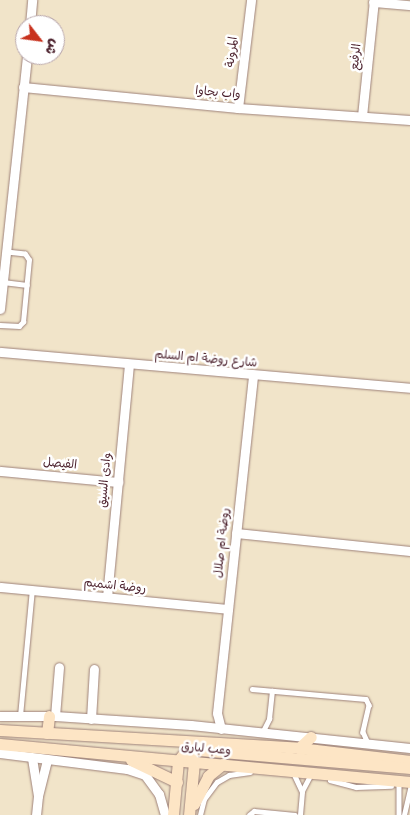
<!DOCTYPE html>
<html>
<head>
<meta charset="utf-8">
<style>
  body { margin:0 }
  #map { position:relative; width:410px; height:815px; overflow:hidden; background:#f1e4c9; font-family:"Balsamiq Sans","Playpen Sans Arabic",sans-serif }
  div>[style] { position:absolute }
  .roads { filter:drop-shadow(0 0 1px #9e827a) drop-shadow(0 0 1px #9e827a) }
  .lane>* { height:4.5px; margin:-2.25px; padding:0 2.25px; transform-origin:2.25px; border-radius:2.25px; background:#fff }
  .street>* { height:9px; margin:-4.5px; padding:0 4.5px; transform-origin:4.5px; border-radius:4.5px; background:#fff }
  .secondary>* { height:11px; margin:-5.5px; padding:0 5.5px; transform-origin:5.5px; border-radius:5.5px; background:#fde5c5 }
  span { translate:-50% -50%; white-space:nowrap; text-align:center; line-height:1.15; -webkit-text-stroke:5px #fff; paint-order:stroke }
  .street-label { font-size:12px; color:#4a1f2b }
  .north { position:absolute; left:15px; top:15px; width:50px; height:50px; box-sizing:border-box; background:#fff; border:1px solid #b7a5aa; border-radius:50%; rotate:120deg; font-size:14px; font-weight:700; line-height:20px; text-align:center; color:#4a1f2b }
  .north::after { content:''; display:block; margin:auto; width:18px; height:22px; background:#c8321e; clip-path:polygon(50% 0,100% 100%,50% 72%,0 100%) }
</style>
</head>
<body>
<div id="map">
  <div class="roads">
    <div class="lane">
      <div style="left:3px;top:282px;width:24px;rotate:7deg"></div>
      <div style="left:0;top:325px;width:19px;rotate:3deg"></div>
      <div style="left:19px;top:326px;width:6px;rotate:-45deg"></div>
      <div style="left:23px;top:322px;width:62px;rotate:-84.5deg"></div>
      <div style="left:29px;top:260px;width:7px;rotate:-124deg"></div>
      <div style="left:25px;top:254px;width:18px;rotate:-174deg"></div>
      <div style="left:252px;top:689px;width:114px;rotate:5deg"></div>
      <div style="left:366px;top:699px;width:7px;rotate:63deg"></div>
      <div style="left:369px;top:705px;width:28px;rotate:103deg"></div>
      <div style="left:363px;top:732px;width:12px;rotate:66deg"></div>
      <div style="left:20px;top:716px;width:127px;rotate:-84.6deg"></div>
      <div style="left:262px;top:733px;width:16px;rotate:-63deg"></div>
      <div style="left:269px;top:719px;width:28px;rotate:-84deg"></div>
      <div style="left:295px;top:776px;width:17px;rotate:65deg"></div>
      <div style="left:330px;top:780px;width:27px;rotate:15deg"></div>
      <div style="left:356px;top:787px;width:35px;rotate:-2deg"></div>
      <div style="left:399px;top:786px;width:29px;rotate:90deg"></div>
      <div style="left:200px;top:815px;width:16px;rotate:-76deg"></div>
      <div style="left:204px;top:799px;width:21px;rotate:-53deg"></div>
      <div style="left:217px;top:782px;width:14px;rotate:-30deg"></div>
      <div style="left:229px;top:775px;width:21px;rotate:-8deg"></div>
      <div style="left:249px;top:815px;width:6px;rotate:-39deg"></div>
      <div style="left:254px;top:811px;width:41px;rotate:5.6deg"></div>
      <div style="left:300px;top:815px;width:24px;rotate:-85deg"></div>
      <div style="left:302px;top:791px;width:15px;rotate:-62deg"></div>
      <div style="left:404px;top:815px;width:28px;rotate:-77deg"></div>
    </div>
    <div class="street">
      <div style="left:373px;top:2px;width:37px;rotate:5deg"></div>
      <div style="left:30px;top:25px;width:25px;rotate:-85deg"></div>
      <div style="left:23px;top:87px;width:216px;rotate:5.6deg"></div>
      <div style="left:238px;top:108px;width:172px;rotate:4deg"></div>
      <div style="left:238px;top:108px;width:109px;rotate:-83.1deg"></div>
      <div style="left:362px;top:116px;width:117px;rotate:-84.1deg"></div>
      <div style="left:0;top:309px;width:255px;rotate:-83.9deg"></div>
      <div style="left:0;top:352px;width:412px;rotate:5deg"></div>
      <div style="left:0;top:471px;width:119px;rotate:5.3deg"></div>
      <div style="left:236px;top:533px;width:175px;rotate:5.9deg"></div>
      <div style="left:0;top:587px;width:229px;rotate:5.5deg"></div>
      <div style="left:107px;top:597px;width:234px;rotate:-84.6deg"></div>
      <div style="left:0;top:716px;width:55px"></div>
      <div style="left:55px;top:716px;width:136px;rotate:3.8deg"></div>
      <div style="left:191px;top:725px;width:220px;rotate:6deg"></div>
      <div style="left:55px;top:716px;width:49px;rotate:-85.3deg"></div>
      <div style="left:91px;top:719px;width:50px;rotate:-86.6deg"></div>
      <div style="left:221px;top:729px;width:16px;rotate:-104deg"></div>
      <div style="left:217px;top:713px;width:339px;rotate:-83.9deg"></div>
      <div style="left:0;top:753px;width:128px;rotate:7.2deg"></div>
      <div style="left:127px;top:769px;width:19px;rotate:18deg"></div>
      <div style="left:145px;top:775px;width:24px;rotate:54deg"></div>
      <div style="left:159px;top:794px;width:22px;rotate:74deg"></div>
      <div style="left:32px;top:758px;width:38px;rotate:81deg"></div>
      <div style="left:38px;top:796px;width:19px;rotate:96deg"></div>
      <div style="left:38px;top:796px;width:36px;rotate:-76deg"></div>
    </div>
    <div class="secondary">
      <div style="left:0;top:730px;width:300px;rotate:3.4deg"></div>
      <div style="left:299px;top:748px;width:112px;rotate:6.7deg"></div>
      <div style="left:47px;top:733px;width:17px;rotate:-83deg"></div>
      <div style="left:0;top:744px;width:412px;rotate:5.3deg"></div>
      <div style="left:299px;top:748px;width:16px;rotate:-43deg"></div>
      <div style="left:131px;top:760px;width:51px;rotate:25.6deg"></div>
      <div style="left:194px;top:804px;width:31px;rotate:-63deg"></div>
      <div style="left:208px;top:776px;width:19px;rotate:-39deg"></div>
      <div style="left:173px;top:815px;width:54px;rotate:-84.7deg"></div>
      <div style="left:178px;top:761px;width:15px;rotate:-53deg"></div>
      <div style="left:187px;top:749px;width:224px;rotate:4.9deg"></div>
      <div style="left:189px;top:815px;width:53px;rotate:-84.6deg"></div>
      <div style="left:194px;top:762px;width:8px;rotate:-113deg"></div>
    </div>
  </div>
  <div class="street-label">
    <span style="left:232px;top:52px;rotate:-83deg">المرونة</span>
    <span style="left:356px;top:57px;rotate:-84deg">الرفيع</span>
    <span style="left:218px;top:93px;rotate:5deg">واب بجاوا</span>
    <span style="left:206px;top:359px;rotate:5deg">شارع روضة ام السلم</span>
    <span style="left:60px;top:464px;rotate:5deg">الفيصل</span>
    <span style="left:105px;top:480px;rotate:-85deg">وادى السيق</span>
    <span style="left:222px;top:543px;rotate:-84deg">روضة ام صلال</span>
    <span style="left:115px;top:586px;rotate:6deg">روضة اشميم</span>
    <span style="left:206px;top:749px;rotate:5deg">وعب لبارق</span>
  </div>
  <div class="north">ش</div>
</div>
</body>
</html>
